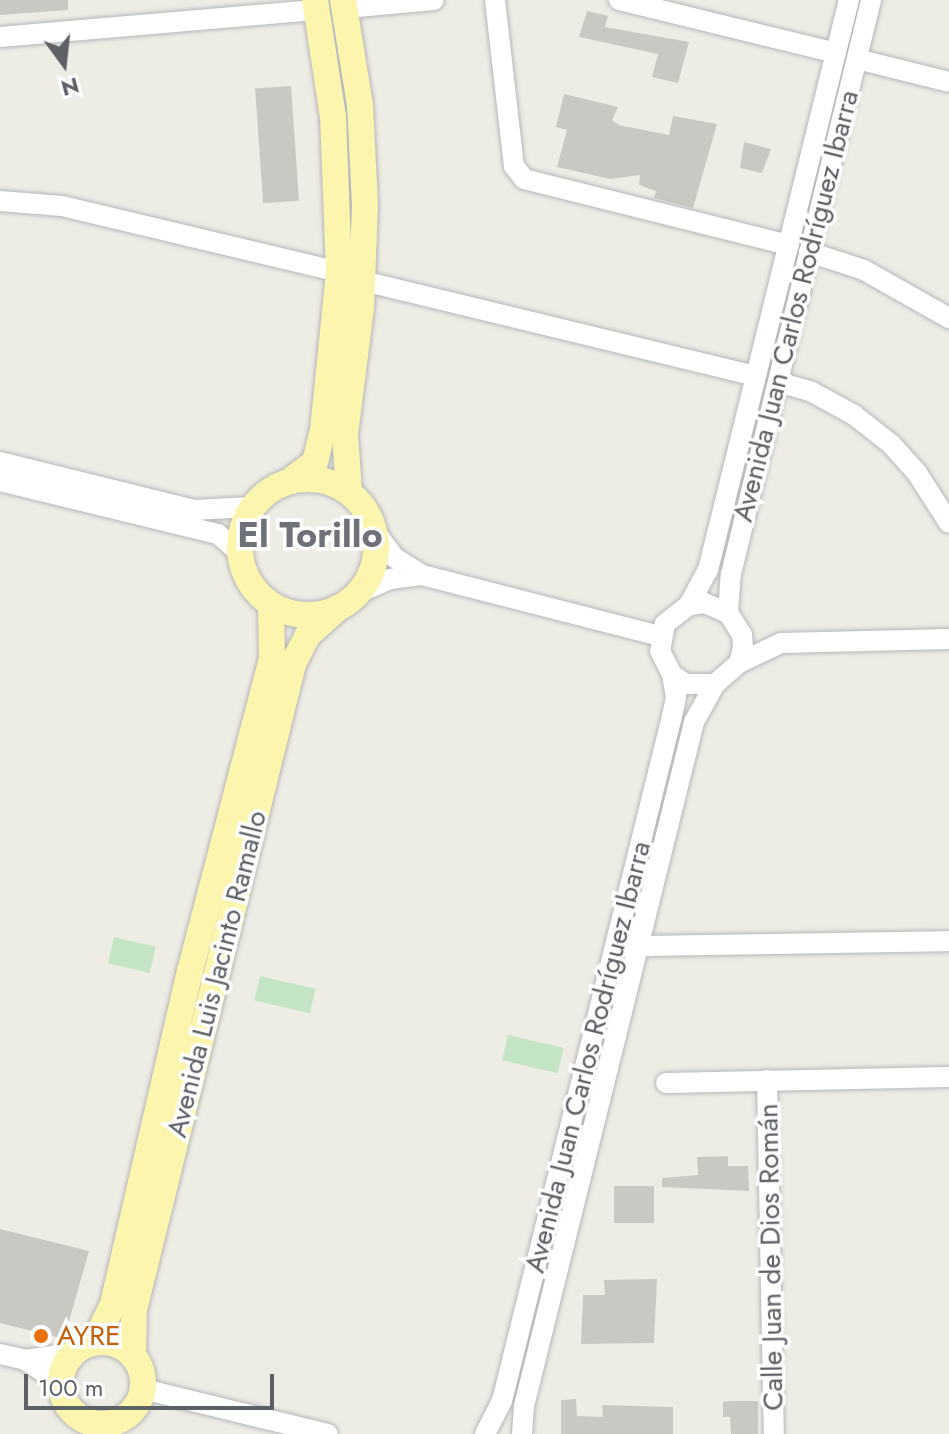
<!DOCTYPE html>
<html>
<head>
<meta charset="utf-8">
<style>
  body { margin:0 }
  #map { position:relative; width:949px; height:1434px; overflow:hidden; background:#eeede5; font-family:Jost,sans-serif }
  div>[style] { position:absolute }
  .green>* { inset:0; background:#c3e5c5; transform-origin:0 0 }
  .building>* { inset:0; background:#cac8c2; transform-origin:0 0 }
  .roads { filter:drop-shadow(0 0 2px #b5b7bb) drop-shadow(0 0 2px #b5b7bb) }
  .minor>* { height:20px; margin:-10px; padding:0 10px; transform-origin:10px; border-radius:10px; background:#fff }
  .major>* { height:26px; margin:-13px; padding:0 13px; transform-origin:13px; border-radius:13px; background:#fbf5ad }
  .major>.ring { margin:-13px; padding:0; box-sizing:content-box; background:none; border:26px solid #fbf5ad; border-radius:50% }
  .dots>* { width:22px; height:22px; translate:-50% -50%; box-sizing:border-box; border:4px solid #fff; border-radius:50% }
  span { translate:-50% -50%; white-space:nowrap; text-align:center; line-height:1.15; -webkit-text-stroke:7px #fff; paint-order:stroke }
  .street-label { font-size:28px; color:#5d6065 }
  .food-label { font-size:28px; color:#c56008 }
  .left { translate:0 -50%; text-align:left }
  .district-label { font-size:36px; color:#6e7177; font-weight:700 }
  .north { position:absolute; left:24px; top:24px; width:80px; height:80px; -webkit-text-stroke:6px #fff; paint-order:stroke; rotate:165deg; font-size:22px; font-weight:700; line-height:32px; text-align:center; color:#5d6065 }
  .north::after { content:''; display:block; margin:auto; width:28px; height:36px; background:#5d6065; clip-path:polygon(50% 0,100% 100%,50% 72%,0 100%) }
  .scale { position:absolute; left:24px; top:1374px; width:250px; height:36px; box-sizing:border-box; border:4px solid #5d6065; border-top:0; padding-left:10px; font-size:24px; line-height:28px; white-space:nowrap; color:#5d6065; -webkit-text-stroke:6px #fff; paint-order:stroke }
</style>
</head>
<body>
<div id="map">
  <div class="green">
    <div style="left:114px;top:937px;width:43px;height:27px;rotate:13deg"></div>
    <div style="left:260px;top:976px;width:57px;height:25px;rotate:13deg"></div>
    <div style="left:508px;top:1035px;width:57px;height:26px;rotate:13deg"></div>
  </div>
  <div class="building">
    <div style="clip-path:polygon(0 0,68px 0,68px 10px,0 15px)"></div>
    <div style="clip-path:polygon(587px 11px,608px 16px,605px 27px,689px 42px,678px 83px,652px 77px,658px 54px,579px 37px)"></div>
    <div style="left:291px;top:86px;width:115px;height:36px;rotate:86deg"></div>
    <div style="clip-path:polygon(564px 94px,618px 107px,612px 120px,619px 125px,669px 135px,673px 116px,717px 124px,693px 208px,654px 198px,656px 191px,639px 185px,640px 175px,610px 179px,557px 167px,567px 130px,556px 127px)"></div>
    <div style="clip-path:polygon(744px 142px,771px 149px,762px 173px,740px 168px)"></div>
    <div style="clip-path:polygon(728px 1156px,728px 1166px,748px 1166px,749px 1191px,662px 1187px,662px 1178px,698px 1175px,697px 1157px)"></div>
    <div style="left:614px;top:1186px;width:40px;height:37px"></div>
    <div style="clip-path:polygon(0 1229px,89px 1251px,64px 1339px,0 1323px)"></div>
    <div style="clip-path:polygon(657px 1279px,654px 1343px,581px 1344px,583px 1295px,605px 1295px,604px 1280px)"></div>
    <div style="clip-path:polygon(576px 1399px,577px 1416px,603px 1417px,602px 1405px,673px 1407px,673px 1434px,561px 1434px,561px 1400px)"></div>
    <div style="clip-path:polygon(730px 1401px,758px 1401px,758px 1434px,731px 1434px,730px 1417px,723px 1417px,723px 1402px)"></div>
  </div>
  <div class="roads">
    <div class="minor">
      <div style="left:495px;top:0;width:167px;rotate:83.5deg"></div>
      <div style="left:514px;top:166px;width:16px;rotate:52deg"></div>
      <div style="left:524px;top:179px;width:273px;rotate:14deg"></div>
      <div style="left:619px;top:0;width:223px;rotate:13.7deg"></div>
      <div style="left:346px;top:8px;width:88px;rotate:-5.2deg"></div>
      <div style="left:0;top:37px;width:319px;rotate:-4.9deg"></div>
      <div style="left:857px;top:59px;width:95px;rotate:14deg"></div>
      <div style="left:0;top:201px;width:62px;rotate:4.6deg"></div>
      <div style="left:62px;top:206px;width:285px;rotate:13.4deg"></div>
      <div style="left:809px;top:252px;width:58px;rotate:18.1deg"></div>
      <div style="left:864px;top:270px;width:98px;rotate:29.5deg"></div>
      <div style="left:363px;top:281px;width:404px;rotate:13.6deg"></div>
      <div style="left:778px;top:382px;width:35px;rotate:16deg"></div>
      <div style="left:812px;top:392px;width:48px;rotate:28.7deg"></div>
      <div style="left:854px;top:415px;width:47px;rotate:38.1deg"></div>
      <div style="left:891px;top:444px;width:39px;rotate:48deg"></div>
      <div style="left:917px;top:473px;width:59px;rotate:57.4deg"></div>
      <div style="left:0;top:462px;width:200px;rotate:13.9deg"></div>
      <div style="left:194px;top:510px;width:58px;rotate:-3deg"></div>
      <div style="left:0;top:481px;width:224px;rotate:13.7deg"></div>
      <div style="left:218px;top:534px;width:28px;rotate:41deg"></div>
      <div style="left:376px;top:533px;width:31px;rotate:53deg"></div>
      <div style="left:395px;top:558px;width:32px;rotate:32deg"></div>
      <div style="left:422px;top:575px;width:246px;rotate:14.4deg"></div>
      <div style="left:360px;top:592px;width:33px;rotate:-23deg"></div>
      <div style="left:390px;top:579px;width:32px;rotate:-7deg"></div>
      <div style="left:689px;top:605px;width:40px;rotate:-62deg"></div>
      <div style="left:708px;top:570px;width:587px;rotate:-76.11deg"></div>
      <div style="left:728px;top:613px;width:39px;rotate:-86deg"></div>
      <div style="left:731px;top:574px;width:591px;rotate:-76.29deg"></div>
      <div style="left:739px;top:663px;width:47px;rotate:-25.5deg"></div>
      <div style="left:781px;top:643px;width:168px;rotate:-1.4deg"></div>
      <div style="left:638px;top:946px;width:311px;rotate:-0.9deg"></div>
      <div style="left:767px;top:1080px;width:354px;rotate:88.9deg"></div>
      <div style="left:666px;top:1083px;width:283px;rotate:-1.2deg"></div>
      <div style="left:0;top:1354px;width:26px;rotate:13deg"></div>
      <div style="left:25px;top:1360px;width:49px;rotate:-8.3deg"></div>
      <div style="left:25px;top:1360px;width:30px;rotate:33deg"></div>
      <div style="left:50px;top:1376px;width:19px;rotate:54deg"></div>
      <div style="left:143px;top:1389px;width:190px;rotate:13.7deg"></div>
      <div style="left:485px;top:1434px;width:37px;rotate:-63deg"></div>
      <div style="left:502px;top:1401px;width:706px;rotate:-76.06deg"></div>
      <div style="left:672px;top:716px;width:19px;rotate:-78deg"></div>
      <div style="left:676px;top:697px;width:22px;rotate:-100deg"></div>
      <div style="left:522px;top:1434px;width:28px;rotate:-86deg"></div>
      <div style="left:524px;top:1406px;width:705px;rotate:-76.04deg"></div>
      <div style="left:694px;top:722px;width:43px;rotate:-61.1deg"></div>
      <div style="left:715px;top:684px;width:32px;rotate:-41deg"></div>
      <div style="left:739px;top:663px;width:16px;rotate:-75deg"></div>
      <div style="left:743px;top:648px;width:13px;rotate:-94deg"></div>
      <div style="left:742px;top:635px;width:26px;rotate:-122deg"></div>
      <div style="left:728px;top:613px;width:26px;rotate:-157deg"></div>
      <div style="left:704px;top:603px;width:15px;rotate:172deg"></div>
      <div style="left:689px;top:605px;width:31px;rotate:142deg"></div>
      <div style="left:665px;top:624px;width:27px;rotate:100deg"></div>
      <div style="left:660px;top:651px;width:27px;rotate:63deg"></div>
      <div style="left:672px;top:675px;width:17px;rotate:33deg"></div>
      <div style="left:686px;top:684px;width:29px"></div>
    </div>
    <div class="major">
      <div style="left:343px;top:0;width:106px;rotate:80.8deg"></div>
      <div style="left:360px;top:105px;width:100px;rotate:87.1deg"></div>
      <div style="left:365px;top:205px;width:103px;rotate:92.2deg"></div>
      <div style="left:361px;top:308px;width:128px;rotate:97.2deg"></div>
      <div style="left:345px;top:435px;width:56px;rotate:85.9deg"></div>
      <div class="ring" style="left:240px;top:479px;width:110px;height:110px"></div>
      <div style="left:290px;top:481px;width:31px;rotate:-37deg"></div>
      <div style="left:315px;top:462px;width:33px;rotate:-76deg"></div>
      <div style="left:323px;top:430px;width:159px;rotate:-84.2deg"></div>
      <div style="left:339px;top:272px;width:155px;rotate:-92.2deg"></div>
      <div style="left:333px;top:117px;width:118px;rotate:-98.7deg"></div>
      <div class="ring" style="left:61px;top:1342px;width:56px;height:56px"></div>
      <div style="left:94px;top:1343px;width:43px;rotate:-64deg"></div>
      <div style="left:113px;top:1304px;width:342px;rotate:-77deg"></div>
      <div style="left:190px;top:971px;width:323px;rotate:-75.3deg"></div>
      <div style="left:272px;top:659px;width:54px;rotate:-91.1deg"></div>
      <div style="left:133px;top:1356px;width:46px;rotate:-88.8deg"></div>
      <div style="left:134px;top:1310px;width:665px;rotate:-76.17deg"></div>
      <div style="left:293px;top:664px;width:31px;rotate:-63deg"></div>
      <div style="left:307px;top:636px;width:42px;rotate:-42.1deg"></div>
    </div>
  </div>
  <div class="dots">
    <div style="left:41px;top:1336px;background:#e8710a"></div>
  </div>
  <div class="street-label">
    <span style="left:796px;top:306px;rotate:-76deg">Avenida Juan Carlos Rodríguez Ibarra</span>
    <span style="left:217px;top:974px;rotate:-76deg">Avenida Luis Jacinto Ramallo</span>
    <span style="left:588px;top:1057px;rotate:-76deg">Avenida Juan Carlos Rodríguez Ibarra</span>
    <span style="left:771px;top:1257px;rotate:-91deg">Calle Juan de Dios Román</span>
  </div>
  <div class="food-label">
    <span class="left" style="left:57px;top:1336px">AYRE</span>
  </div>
  <div class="district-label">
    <span style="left:310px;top:535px">El Torillo</span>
  </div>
  <div class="north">N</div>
  <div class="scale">100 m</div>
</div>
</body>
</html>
